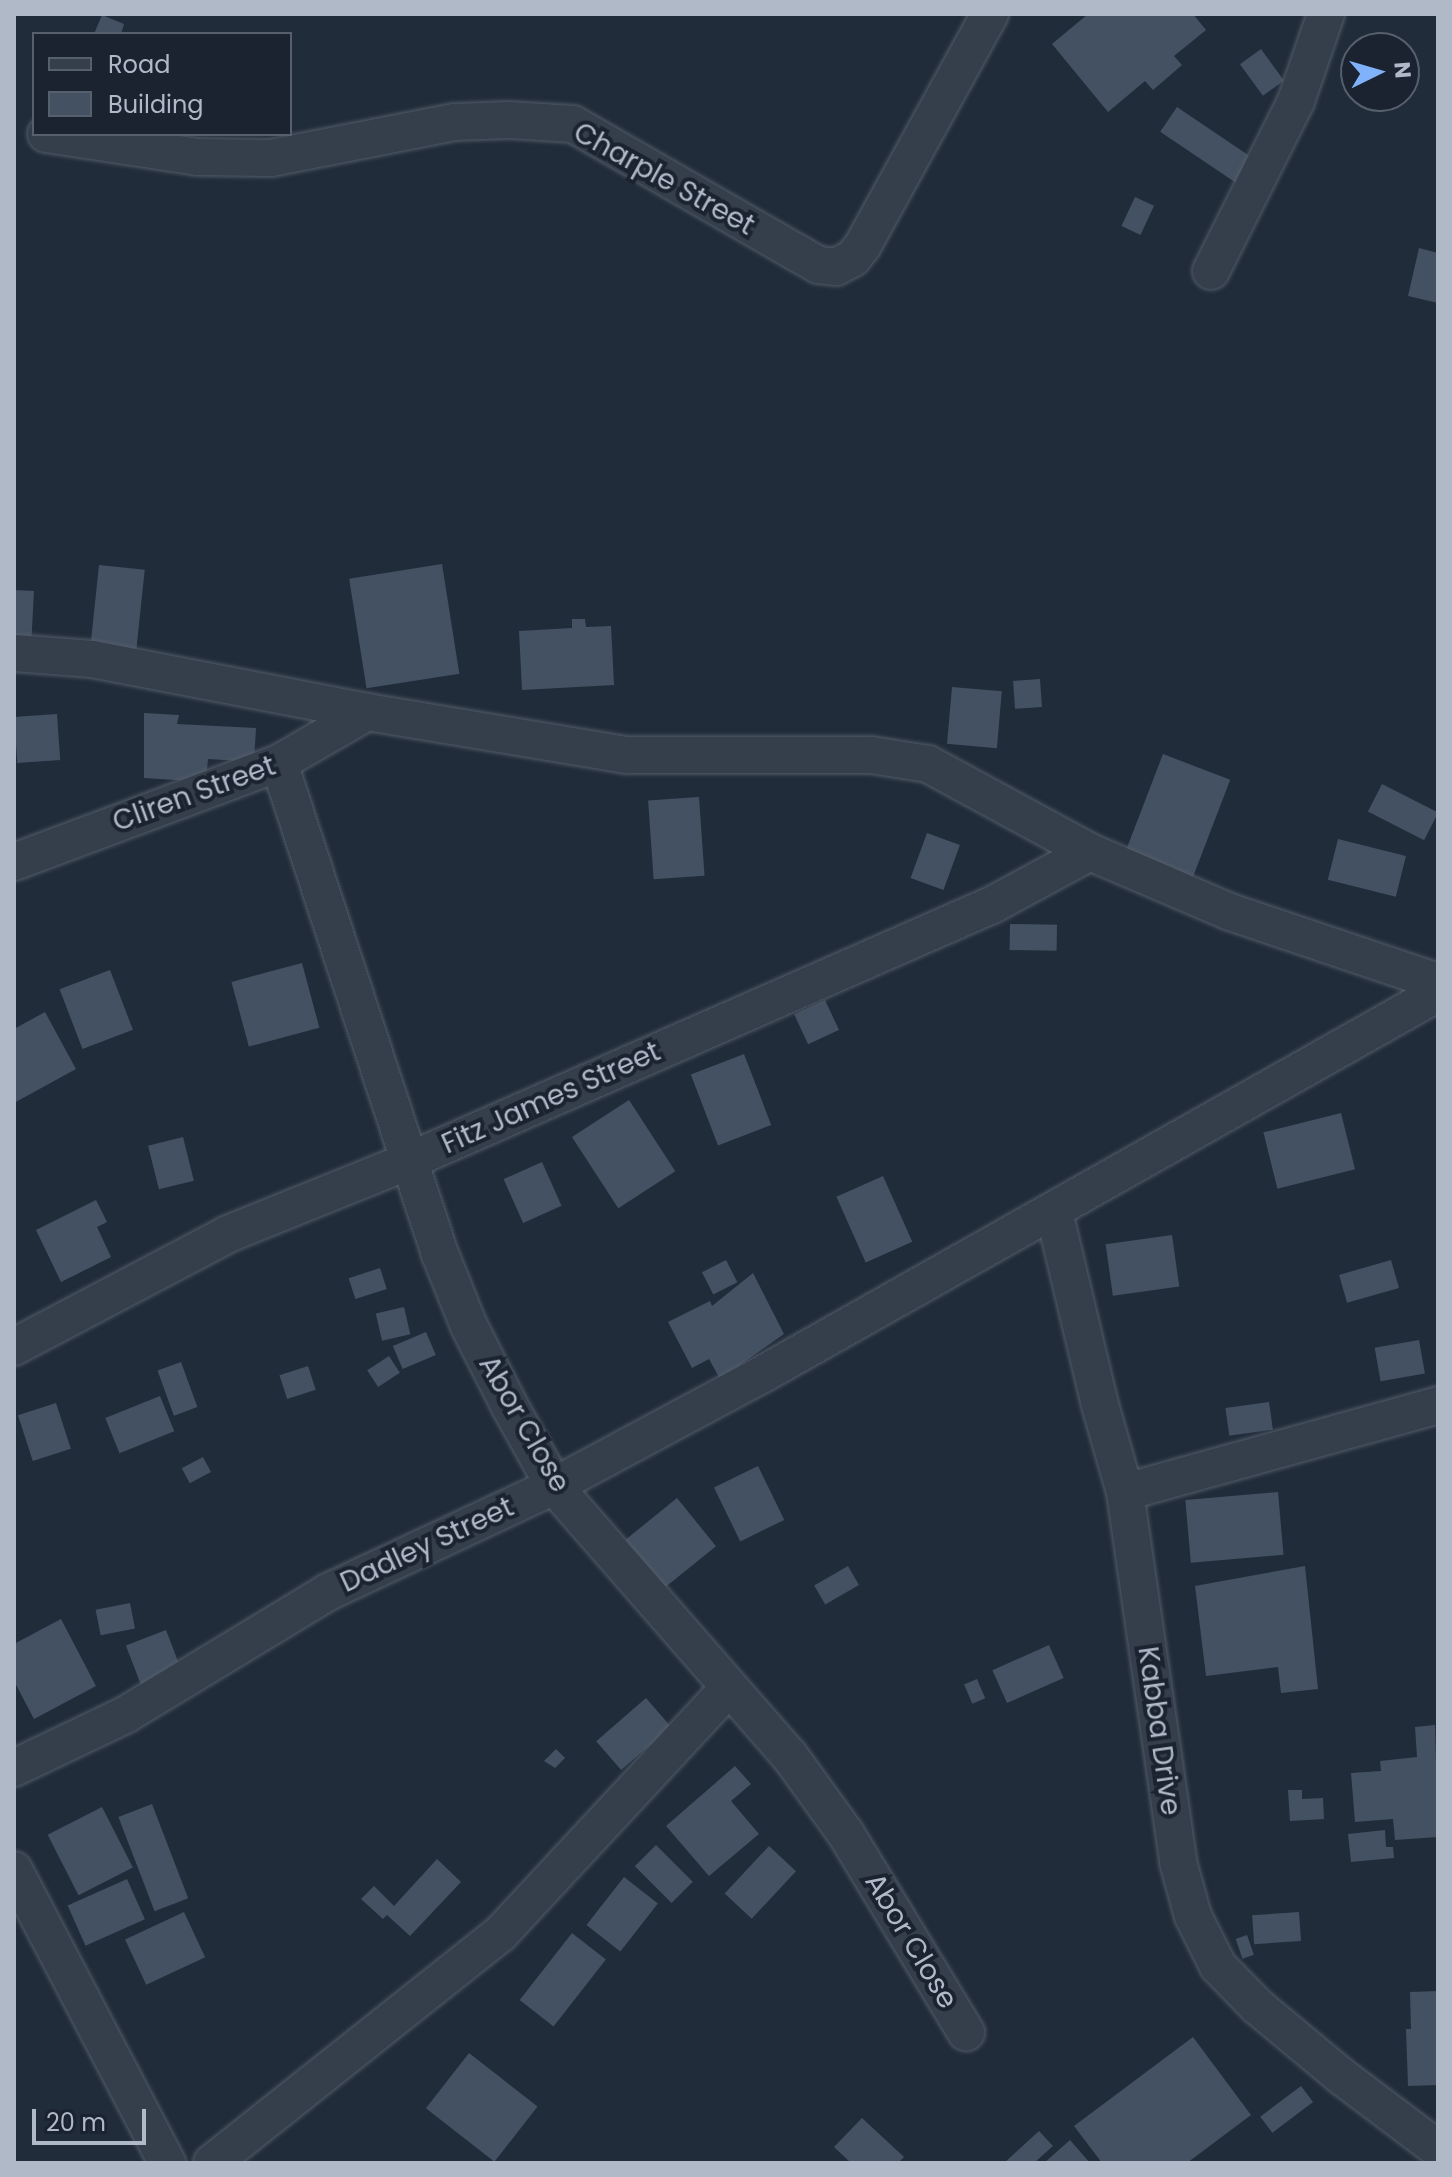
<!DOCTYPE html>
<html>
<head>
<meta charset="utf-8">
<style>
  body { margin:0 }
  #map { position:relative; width:1452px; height:2177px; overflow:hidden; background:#212c3a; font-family:Poppins,sans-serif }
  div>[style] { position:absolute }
  .building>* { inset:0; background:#445162; transform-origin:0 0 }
  .roads { filter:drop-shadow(0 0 2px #525c68) drop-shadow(0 0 2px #525c68) }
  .minor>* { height:36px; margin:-18px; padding:0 18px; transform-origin:18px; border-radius:18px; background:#353e4b }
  span { translate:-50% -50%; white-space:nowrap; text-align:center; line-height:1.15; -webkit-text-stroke:8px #1a232f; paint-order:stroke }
  .street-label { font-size:28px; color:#afb9c7 }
  .frame { position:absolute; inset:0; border:16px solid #afb9c7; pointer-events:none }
  .legend { position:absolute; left:32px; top:32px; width:260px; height:104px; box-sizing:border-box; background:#1a232f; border:2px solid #565f6c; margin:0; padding:10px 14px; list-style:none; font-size:24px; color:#afb9c7 }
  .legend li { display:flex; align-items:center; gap:16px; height:40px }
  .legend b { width:40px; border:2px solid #565f6c }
  .north { position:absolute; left:1340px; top:32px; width:80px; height:80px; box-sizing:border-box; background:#1a232f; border:2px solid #565f6c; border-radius:50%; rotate:85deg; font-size:22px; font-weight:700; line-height:32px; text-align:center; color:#afb9c7 }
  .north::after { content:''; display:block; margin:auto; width:28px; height:36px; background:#80b2fb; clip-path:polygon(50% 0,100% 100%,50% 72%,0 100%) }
  .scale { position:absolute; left:32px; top:2109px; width:114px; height:36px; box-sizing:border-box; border:4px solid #afb9c7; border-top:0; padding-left:10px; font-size:24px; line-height:28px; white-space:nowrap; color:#afb9c7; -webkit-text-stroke:6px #1a232f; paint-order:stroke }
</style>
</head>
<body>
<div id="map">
  <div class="building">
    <div style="clip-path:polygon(1088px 14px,1193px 14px,1206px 30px,1174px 56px,1182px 65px,1153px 90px,1145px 81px,1108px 112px,1052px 44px)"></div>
    <div style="clip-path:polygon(102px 15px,124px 24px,121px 34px,94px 34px)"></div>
    <div style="left:1261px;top:49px;width:39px;height:26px;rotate:54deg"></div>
    <div style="left:1177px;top:107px;width:101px;height:30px;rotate:34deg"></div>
    <div style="left:1135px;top:197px;width:21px;height:32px;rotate:25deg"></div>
    <div style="clip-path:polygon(1419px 248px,1438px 253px,1438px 303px,1408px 296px)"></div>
    <div style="left:442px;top:564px;width:111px;height:94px;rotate:81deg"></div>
    <div style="left:99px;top:565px;width:46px;height:86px;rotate:6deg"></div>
    <div style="left:14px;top:590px;width:20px;height:53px;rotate:3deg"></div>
    <div style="clip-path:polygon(572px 619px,585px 619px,586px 627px,611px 626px,614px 685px,522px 690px,519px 631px,572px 628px)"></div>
    <div style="left:1040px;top:679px;width:28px;height:27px;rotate:86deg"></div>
    <div style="left:952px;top:687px;width:50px;height:57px;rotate:5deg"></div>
    <div style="clip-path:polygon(144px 713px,179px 715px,177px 724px,256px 728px,254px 762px,208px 759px,206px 782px,144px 778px)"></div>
    <div style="left:57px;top:714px;width:46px;height:43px;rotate:86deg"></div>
    <div style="left:1163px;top:754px;width:72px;height:115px;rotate:21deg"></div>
    <div style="left:1382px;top:784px;width:63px;height:31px;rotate:27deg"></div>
    <div style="left:699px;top:797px;width:79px;height:51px;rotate:86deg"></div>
    <div style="left:927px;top:833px;width:35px;height:48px;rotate:20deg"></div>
    <div style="left:1338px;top:839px;width:70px;height:42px;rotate:14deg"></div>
    <div style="left:1010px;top:924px;width:47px;height:26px;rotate:1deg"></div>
    <div style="left:302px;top:963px;width:67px;height:73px;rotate:75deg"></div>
    <div style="left:110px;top:970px;width:64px;height:54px;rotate:69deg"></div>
    <div style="left:825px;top:1000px;width:33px;height:34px;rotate:65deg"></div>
    <div style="clip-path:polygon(45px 1012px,76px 1069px,14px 1103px,14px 1029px)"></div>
    <div style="left:744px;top:1054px;width:76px;height:57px;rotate:69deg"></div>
    <div style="left:629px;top:1100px;width:85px;height:68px;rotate:57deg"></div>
    <div style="left:1341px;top:1113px;width:58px;height:80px;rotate:76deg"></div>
    <div style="left:183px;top:1137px;width:45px;height:36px;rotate:76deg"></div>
    <div style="left:542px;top:1162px;width:48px;height:42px;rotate:66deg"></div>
    <div style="left:883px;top:1176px;width:72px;height:51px;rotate:66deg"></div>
    <div style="clip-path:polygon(96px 1200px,107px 1222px,97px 1227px,111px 1257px,61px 1282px,36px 1230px)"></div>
    <div style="left:1172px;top:1235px;width:52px;height:67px;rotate:82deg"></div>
    <div style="left:726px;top:1260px;width:25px;height:27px;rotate:63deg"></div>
    <div style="left:1391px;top:1260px;width:29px;height:54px;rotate:74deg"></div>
    <div style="left:380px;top:1268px;width:22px;height:33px;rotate:72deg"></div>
    <div style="clip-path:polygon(753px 1273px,784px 1334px,720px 1379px,709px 1359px,692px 1368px,668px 1322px,710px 1301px,712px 1306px)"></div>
    <div style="left:404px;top:1307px;width:28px;height:29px;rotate:77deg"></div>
    <div style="left:426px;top:1332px;width:25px;height:36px;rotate:67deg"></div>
    <div style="left:1419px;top:1340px;width:34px;height:45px;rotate:80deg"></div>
    <div style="left:389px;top:1356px;width:20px;height:26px;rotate:57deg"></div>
    <div style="left:181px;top:1362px;width:48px;height:25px;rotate:70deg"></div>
    <div style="left:308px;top:1366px;width:25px;height:30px;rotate:72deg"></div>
    <div style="left:160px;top:1396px;width:38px;height:59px;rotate:68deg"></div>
    <div style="left:1269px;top:1402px;width:28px;height:44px;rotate:82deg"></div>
    <div style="left:56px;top:1403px;width:48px;height:40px;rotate:72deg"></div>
    <div style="left:203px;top:1457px;width:17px;height:24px;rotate:62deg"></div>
    <div style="left:758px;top:1466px;width:60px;height:49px;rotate:64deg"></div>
    <div style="left:1278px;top:1492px;width:63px;height:93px;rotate:85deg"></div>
    <div style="left:677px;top:1498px;width:62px;height:69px;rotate:51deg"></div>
    <div style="left:848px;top:1566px;width:22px;height:39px;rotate:60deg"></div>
    <div style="clip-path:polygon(1305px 1566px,1318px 1689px,1281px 1693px,1278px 1667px,1206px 1676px,1195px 1586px)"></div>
    <div style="left:130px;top:1603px;width:26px;height:35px;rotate:79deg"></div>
    <div style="clip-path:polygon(61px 1619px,96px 1686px,34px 1719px,14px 1681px,14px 1644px)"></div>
    <div style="left:166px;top:1630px;width:43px;height:43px;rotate:69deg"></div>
    <div style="left:1049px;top:1645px;width:36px;height:62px;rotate:66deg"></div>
    <div style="left:977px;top:1679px;width:21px;height:14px;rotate:67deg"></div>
    <div style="left:646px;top:1698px;width:38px;height:66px;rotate:49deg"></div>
    <div style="clip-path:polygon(1435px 1725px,1438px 1837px,1395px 1840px,1393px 1819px,1355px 1822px,1351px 1773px,1381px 1771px,1380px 1761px,1417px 1757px,1415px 1727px)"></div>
    <div style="clip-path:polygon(556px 1749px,565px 1758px,555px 1768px,544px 1761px)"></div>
    <div style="clip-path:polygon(735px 1766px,751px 1784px,731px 1801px,759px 1834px,709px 1876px,666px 1826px)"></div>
    <div style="clip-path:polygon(1288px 1790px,1302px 1790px,1302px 1799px,1323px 1798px,1324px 1819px,1290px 1821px)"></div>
    <div style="left:152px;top:1804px;width:101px;height:36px;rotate:69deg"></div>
    <div style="left:102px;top:1807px;width:68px;height:61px;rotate:63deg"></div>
    <div style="clip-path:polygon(1385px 1830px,1386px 1847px,1393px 1847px,1394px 1858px,1351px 1862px,1348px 1834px)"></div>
    <div style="left:656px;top:1845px;width:52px;height:30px;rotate:45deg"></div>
    <div style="left:769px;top:1846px;width:37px;height:65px;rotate:43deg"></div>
    <div style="clip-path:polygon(437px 1859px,461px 1882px,410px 1936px,387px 1915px,383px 1919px,361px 1899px,374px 1886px,394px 1906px)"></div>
    <div style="left:624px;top:1877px;width:43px;height:61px;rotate:38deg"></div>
    <div style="left:127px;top:1879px;width:44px;height:65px;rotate:66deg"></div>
    <div style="left:184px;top:1912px;width:50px;height:65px;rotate:65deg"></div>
    <div style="left:1299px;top:1912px;width:29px;height:47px;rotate:86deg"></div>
    <div style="left:572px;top:1933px;width:43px;height:85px;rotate:38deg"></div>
    <div style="left:1247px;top:1935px;width:21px;height:12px;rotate:71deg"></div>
    <div style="clip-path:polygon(1438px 1991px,1438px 2085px,1408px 2086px,1406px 2029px,1411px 2029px,1410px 1992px)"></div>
    <div style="clip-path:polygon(1193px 2037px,1251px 2115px,1187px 2163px,1102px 2163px,1074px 2126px)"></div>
    <div style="left:469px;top:2053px;width:87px;height:70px;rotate:38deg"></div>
    <div style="left:1301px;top:2086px;width:20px;height:51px;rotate:53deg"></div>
    <div style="clip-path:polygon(862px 2118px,904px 2157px,898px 2163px,851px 2163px,834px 2147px)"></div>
    <div style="clip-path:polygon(1039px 2131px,1053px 2146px,1034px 2163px,1004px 2163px)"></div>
    <div style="clip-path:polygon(1070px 2140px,1090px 2163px,1044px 2163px)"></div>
  </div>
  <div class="roads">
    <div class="minor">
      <div style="left:46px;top:134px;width:154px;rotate:8.6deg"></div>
      <div style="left:198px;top:157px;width:73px;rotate:0.8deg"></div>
      <div style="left:271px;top:158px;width:187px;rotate:-11.1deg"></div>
      <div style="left:455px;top:122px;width:54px;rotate:-2.1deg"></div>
      <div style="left:509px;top:120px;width:64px;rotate:3.6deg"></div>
      <div style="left:573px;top:124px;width:263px;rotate:29.9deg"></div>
      <div style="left:801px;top:255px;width:20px;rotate:30deg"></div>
      <div style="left:818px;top:265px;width:18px;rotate:6deg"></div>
      <div style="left:836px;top:267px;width:19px;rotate:-28deg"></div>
      <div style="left:853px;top:258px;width:16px;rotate:-52deg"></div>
      <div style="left:863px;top:245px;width:264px;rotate:-61.2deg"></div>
      <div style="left:1211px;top:271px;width:190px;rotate:-63.4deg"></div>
      <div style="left:1296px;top:101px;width:92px;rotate:-71deg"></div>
      <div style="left:14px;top:653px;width:78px;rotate:4.4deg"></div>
      <div style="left:92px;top:659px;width:280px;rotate:10.9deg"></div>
      <div style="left:367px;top:712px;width:263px;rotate:9.4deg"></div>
      <div style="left:626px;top:755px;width:245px"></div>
      <div style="left:871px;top:755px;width:58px;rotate:9deg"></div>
      <div style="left:928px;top:764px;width:184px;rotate:28.5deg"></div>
      <div style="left:1090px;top:852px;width:152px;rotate:23.2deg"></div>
      <div style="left:1230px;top:912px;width:219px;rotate:18.6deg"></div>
      <div style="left:279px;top:763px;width:517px;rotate:71.85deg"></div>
      <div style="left:440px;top:1254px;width:78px;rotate:68.1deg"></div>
      <div style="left:469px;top:1326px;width:89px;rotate:63.1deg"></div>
      <div style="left:509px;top:1405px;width:93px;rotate:60.9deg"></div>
      <div style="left:554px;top:1486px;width:357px;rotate:48.9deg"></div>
      <div style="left:789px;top:1755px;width:97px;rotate:54.2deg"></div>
      <div style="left:846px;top:1834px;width:232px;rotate:58.8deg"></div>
      <div style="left:14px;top:862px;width:283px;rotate:-20.5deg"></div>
      <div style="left:279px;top:763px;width:102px;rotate:-30.1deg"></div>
      <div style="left:1054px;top:1212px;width:198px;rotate:76.6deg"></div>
      <div style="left:1100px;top:1405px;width:91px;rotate:74deg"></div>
      <div style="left:1125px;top:1492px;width:374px;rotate:81.8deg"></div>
      <div style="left:1178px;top:1862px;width:56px;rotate:74.5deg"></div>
      <div style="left:1193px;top:1916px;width:56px;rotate:63.4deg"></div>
      <div style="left:1218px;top:1966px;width:56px;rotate:45.7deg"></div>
      <div style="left:1257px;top:2006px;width:109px;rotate:39.8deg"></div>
      <div style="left:1341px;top:2076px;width:121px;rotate:37deg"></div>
      <div style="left:14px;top:1347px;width:242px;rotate:-27.8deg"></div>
      <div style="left:228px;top:1234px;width:197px;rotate:-22deg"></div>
      <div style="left:411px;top:1160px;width:634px;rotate:-23.7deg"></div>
      <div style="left:992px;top:905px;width:111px;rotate:-28.4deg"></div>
      <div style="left:1125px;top:1492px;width:325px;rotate:-15.5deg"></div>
      <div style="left:14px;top:1768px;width:123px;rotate:-25.5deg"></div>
      <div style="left:125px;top:1715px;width:237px;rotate:-31.2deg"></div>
      <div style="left:328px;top:1592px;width:250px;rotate:-25.1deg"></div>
      <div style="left:554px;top:1486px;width:237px;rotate:-28.2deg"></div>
      <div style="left:763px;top:1374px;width:775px;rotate:-29.44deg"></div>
      <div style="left:14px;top:1870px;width:331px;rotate:62.4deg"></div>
      <div style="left:212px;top:2163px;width:368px;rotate:-38.5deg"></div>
      <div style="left:500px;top:1934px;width:335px;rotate:-47.1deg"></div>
    </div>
  </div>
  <div class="street-label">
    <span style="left:664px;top:179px;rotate:29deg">Charple Street</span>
    <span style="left:194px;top:794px;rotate:-20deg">Cliren Street</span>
    <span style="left:551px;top:1098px;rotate:-24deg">Fitz James Street</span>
    <span style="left:524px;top:1424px;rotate:60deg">Abor Close</span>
    <span style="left:427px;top:1545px;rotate:-25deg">Dadley Street</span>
    <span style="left:1159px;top:1731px;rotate:82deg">Kabba Drive</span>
    <span style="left:911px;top:1941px;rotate:59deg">Abor Close</span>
  </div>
  <div class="frame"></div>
  <ul class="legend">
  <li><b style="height:10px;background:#353e4b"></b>Road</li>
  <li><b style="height:22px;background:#445162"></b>Building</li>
  </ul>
  <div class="north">N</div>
  <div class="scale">20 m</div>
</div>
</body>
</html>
